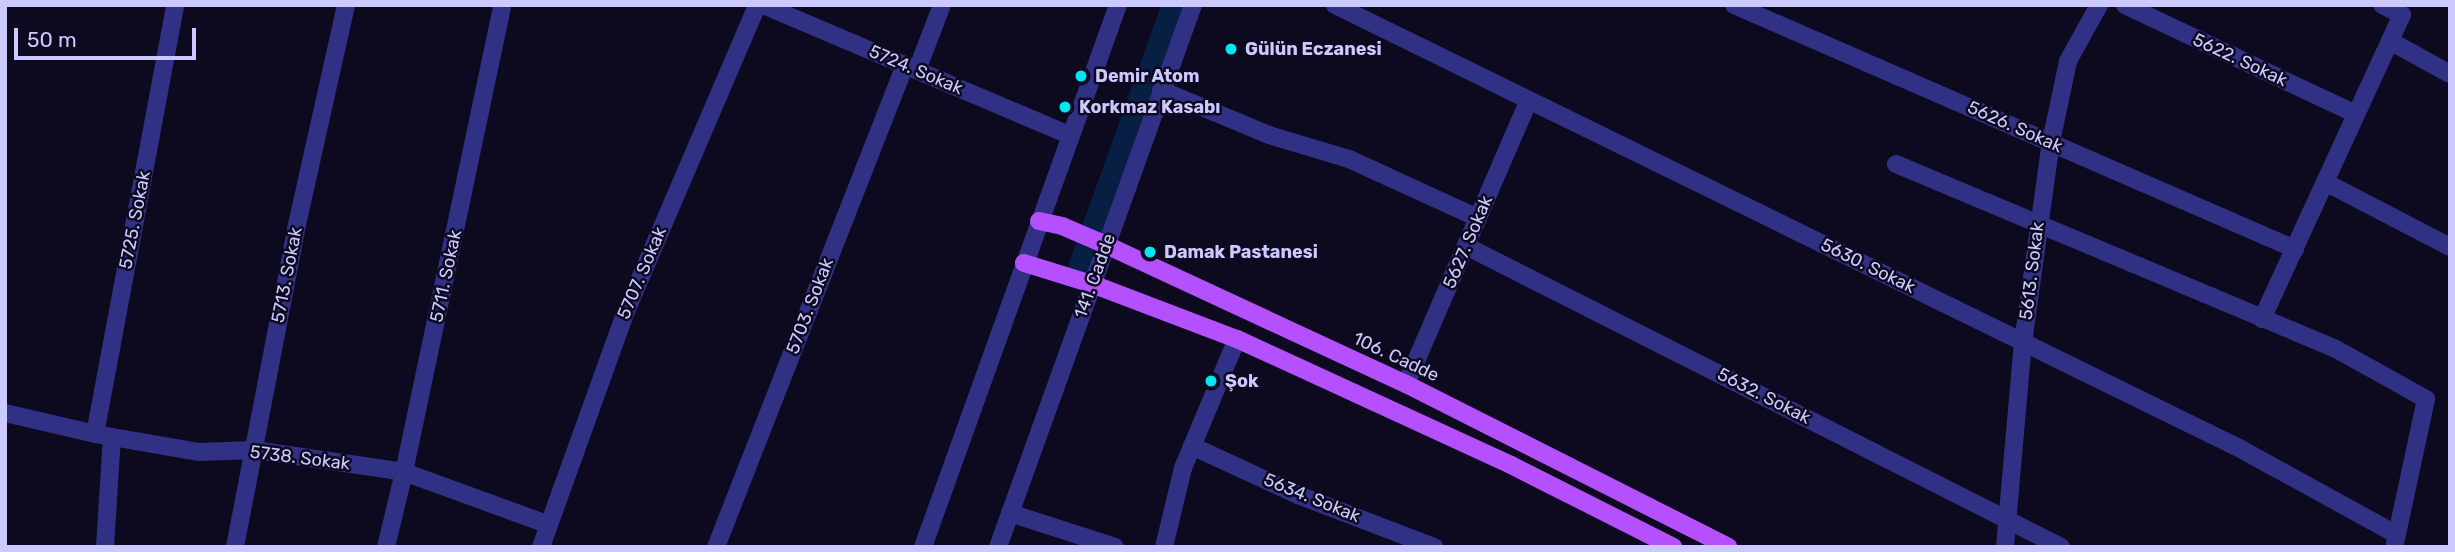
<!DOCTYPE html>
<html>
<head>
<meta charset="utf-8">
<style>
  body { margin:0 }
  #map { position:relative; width:2455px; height:552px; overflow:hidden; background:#0d0a20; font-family:Rubik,sans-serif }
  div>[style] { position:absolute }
  .canal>* { height:26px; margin:-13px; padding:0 13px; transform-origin:13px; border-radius:13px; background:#061f43 }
  .minor>* { height:18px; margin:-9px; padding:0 9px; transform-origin:9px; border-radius:9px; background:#303184 }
  .major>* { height:18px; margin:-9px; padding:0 9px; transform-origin:9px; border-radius:9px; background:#b550ff }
  .dots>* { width:19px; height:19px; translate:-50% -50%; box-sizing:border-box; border:4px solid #0d0a20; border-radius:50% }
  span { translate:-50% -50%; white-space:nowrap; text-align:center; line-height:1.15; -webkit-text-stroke:5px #0d0a20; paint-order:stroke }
  .poi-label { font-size:18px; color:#ccc9ff; font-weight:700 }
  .left { translate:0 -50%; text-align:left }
  .street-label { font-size:18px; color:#ccc9ff }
  .frame { position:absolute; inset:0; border:7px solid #ccc9ff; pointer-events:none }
  .scale { position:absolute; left:14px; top:28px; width:182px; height:32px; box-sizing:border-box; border:4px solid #ccc9ff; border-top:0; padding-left:9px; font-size:21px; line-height:24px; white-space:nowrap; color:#ccc9ff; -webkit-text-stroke:5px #0d0a20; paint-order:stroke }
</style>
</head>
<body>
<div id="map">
  <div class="canal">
    <div style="left:1082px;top:265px;width:276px;rotate:-70.3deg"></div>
  </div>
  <div class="minor">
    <div style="left:763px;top:5px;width:332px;rotate:23deg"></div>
    <div style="left:1335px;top:5px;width:1007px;rotate:26.11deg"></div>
    <div style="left:2239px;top:448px;width:180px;rotate:28.8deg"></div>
    <div style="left:1734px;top:5px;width:612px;rotate:23.51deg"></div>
    <div style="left:2125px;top:5px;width:255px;rotate:25.3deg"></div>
    <div style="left:2390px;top:41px;width:68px;rotate:28.8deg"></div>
    <div style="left:917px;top:70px;width:70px;rotate:-69deg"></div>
    <div style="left:1161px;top:90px;width:117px;rotate:22.6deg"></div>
    <div style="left:1269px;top:135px;width:84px;rotate:16.7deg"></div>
    <div style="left:1349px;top:159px;width:142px;rotate:24.6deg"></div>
    <div style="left:1896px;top:164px;width:477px;rotate:22.8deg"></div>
    <div style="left:2336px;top:349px;width:103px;rotate:29.1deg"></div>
    <div style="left:2426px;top:399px;width:148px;rotate:102.1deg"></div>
    <div style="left:2325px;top:182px;width:141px;rotate:27.5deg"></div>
    <div style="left:1466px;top:246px;width:667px;rotate:26.83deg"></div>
    <div style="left:2262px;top:319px;width:335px;rotate:-65.3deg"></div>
    <div style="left:2402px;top:15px;width:22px;rotate:-153deg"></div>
    <div style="left:1406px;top:384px;width:309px;rotate:-66.6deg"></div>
    <div style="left:5px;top:413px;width:92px;rotate:13.1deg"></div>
    <div style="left:95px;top:434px;width:106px;rotate:9.8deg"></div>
    <div style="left:199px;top:452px;width:55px;rotate:-2.1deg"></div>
    <div style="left:254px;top:450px;width:152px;rotate:8.3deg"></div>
    <div style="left:404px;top:472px;width:152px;rotate:20deg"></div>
    <div style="left:95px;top:434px;width:436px;rotate:-79.4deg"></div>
    <div style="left:1192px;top:446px;width:117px;rotate:24.8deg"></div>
    <div style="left:1298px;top:495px;width:146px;rotate:20.9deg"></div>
    <div style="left:1010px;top:513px;width:110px;rotate:17.9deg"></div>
    <div style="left:105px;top:547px;width:110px;rotate:-86.4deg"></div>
    <div style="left:235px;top:547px;width:324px;rotate:-79.1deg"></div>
    <div style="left:296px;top:229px;width:230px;rotate:-77.4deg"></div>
    <div style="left:386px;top:547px;width:77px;rotate:-76.5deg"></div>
    <div style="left:404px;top:472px;width:477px;rotate:-78.1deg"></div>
    <div style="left:541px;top:547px;width:245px;rotate:-70.2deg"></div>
    <div style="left:624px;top:316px;width:338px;rotate:-66.8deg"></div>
    <div style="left:716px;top:547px;width:518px;rotate:-68.59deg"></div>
    <div style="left:923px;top:547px;width:576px;rotate:-70.21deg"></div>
    <div style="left:998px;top:547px;width:576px;rotate:-70.21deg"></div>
    <div style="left:1164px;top:547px;width:81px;rotate:-76.5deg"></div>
    <div style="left:1183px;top:468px;width:140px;rotate:-67.3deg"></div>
    <div style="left:2005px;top:547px;width:205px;rotate:-85deg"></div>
    <div style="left:2023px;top:343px;width:203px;rotate:-82.1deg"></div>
    <div style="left:2051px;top:142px;width:83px;rotate:-78.1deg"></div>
    <div style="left:2068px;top:61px;width:64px;rotate:-61deg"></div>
  </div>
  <div class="major">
    <div style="left:1039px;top:221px;width:24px;rotate:12deg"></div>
    <div style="left:1062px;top:226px;width:46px;rotate:23.2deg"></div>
    <div style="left:1104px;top:244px;width:333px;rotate:24.9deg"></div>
    <div style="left:1406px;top:384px;width:361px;rotate:26.8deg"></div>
    <div style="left:1024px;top:263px;width:71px;rotate:17.2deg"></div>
    <div style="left:1092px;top:284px;width:155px;rotate:20.8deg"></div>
    <div style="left:1237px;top:339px;width:302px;rotate:24.7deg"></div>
    <div style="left:1511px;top:465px;width:182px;rotate:26.8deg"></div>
  </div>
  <div class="dots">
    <div style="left:1231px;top:49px;background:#00e7f4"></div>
    <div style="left:1081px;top:76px;background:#00e7f4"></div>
    <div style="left:1065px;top:107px;background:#00e7f4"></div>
    <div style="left:1150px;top:252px;background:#00e7f4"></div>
    <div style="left:1211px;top:381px;background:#00e7f4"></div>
  </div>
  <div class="poi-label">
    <span class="left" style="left:1245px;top:49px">Gülün Eczanesi</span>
    <span class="left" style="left:1095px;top:76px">Demir Atom</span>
    <span class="left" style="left:1079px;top:107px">Korkmaz Kasabı</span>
    <span class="left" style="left:1164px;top:252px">Damak Pastanesi</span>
    <span class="left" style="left:1225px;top:381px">Şok</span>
  </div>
  <div class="street-label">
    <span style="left:2240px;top:60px;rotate:25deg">5622. Sokak</span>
    <span style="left:916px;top:70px;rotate:23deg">5724. Sokak</span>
    <span style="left:2015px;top:127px;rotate:24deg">5626. Sokak</span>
    <span style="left:135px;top:220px;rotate:-79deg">5725. Sokak</span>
    <span style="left:1468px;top:242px;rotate:-67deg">5627. Sokak</span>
    <span style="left:1868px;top:266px;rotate:26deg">5630. Sokak</span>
    <span style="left:2032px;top:271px;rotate:-83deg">5613. Sokak</span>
    <span style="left:642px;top:273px;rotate:-67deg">5707. Sokak</span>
    <span style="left:287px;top:275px;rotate:-79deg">5713. Sokak</span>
    <span style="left:446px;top:276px;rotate:-78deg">5711. Sokak</span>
    <span style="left:1095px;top:276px;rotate:-70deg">141. Cadde</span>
    <span style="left:810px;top:306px;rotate:-69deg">5703. Sokak</span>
    <span style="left:1396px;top:357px;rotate:25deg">106. Cadde</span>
    <span style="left:1764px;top:396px;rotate:27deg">5632. Sokak</span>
    <span style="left:300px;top:458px;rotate:7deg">5738. Sokak</span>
    <span style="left:1312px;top:498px;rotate:22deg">5634. Sokak</span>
  </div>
  <div class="frame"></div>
  <div class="scale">50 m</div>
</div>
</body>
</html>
